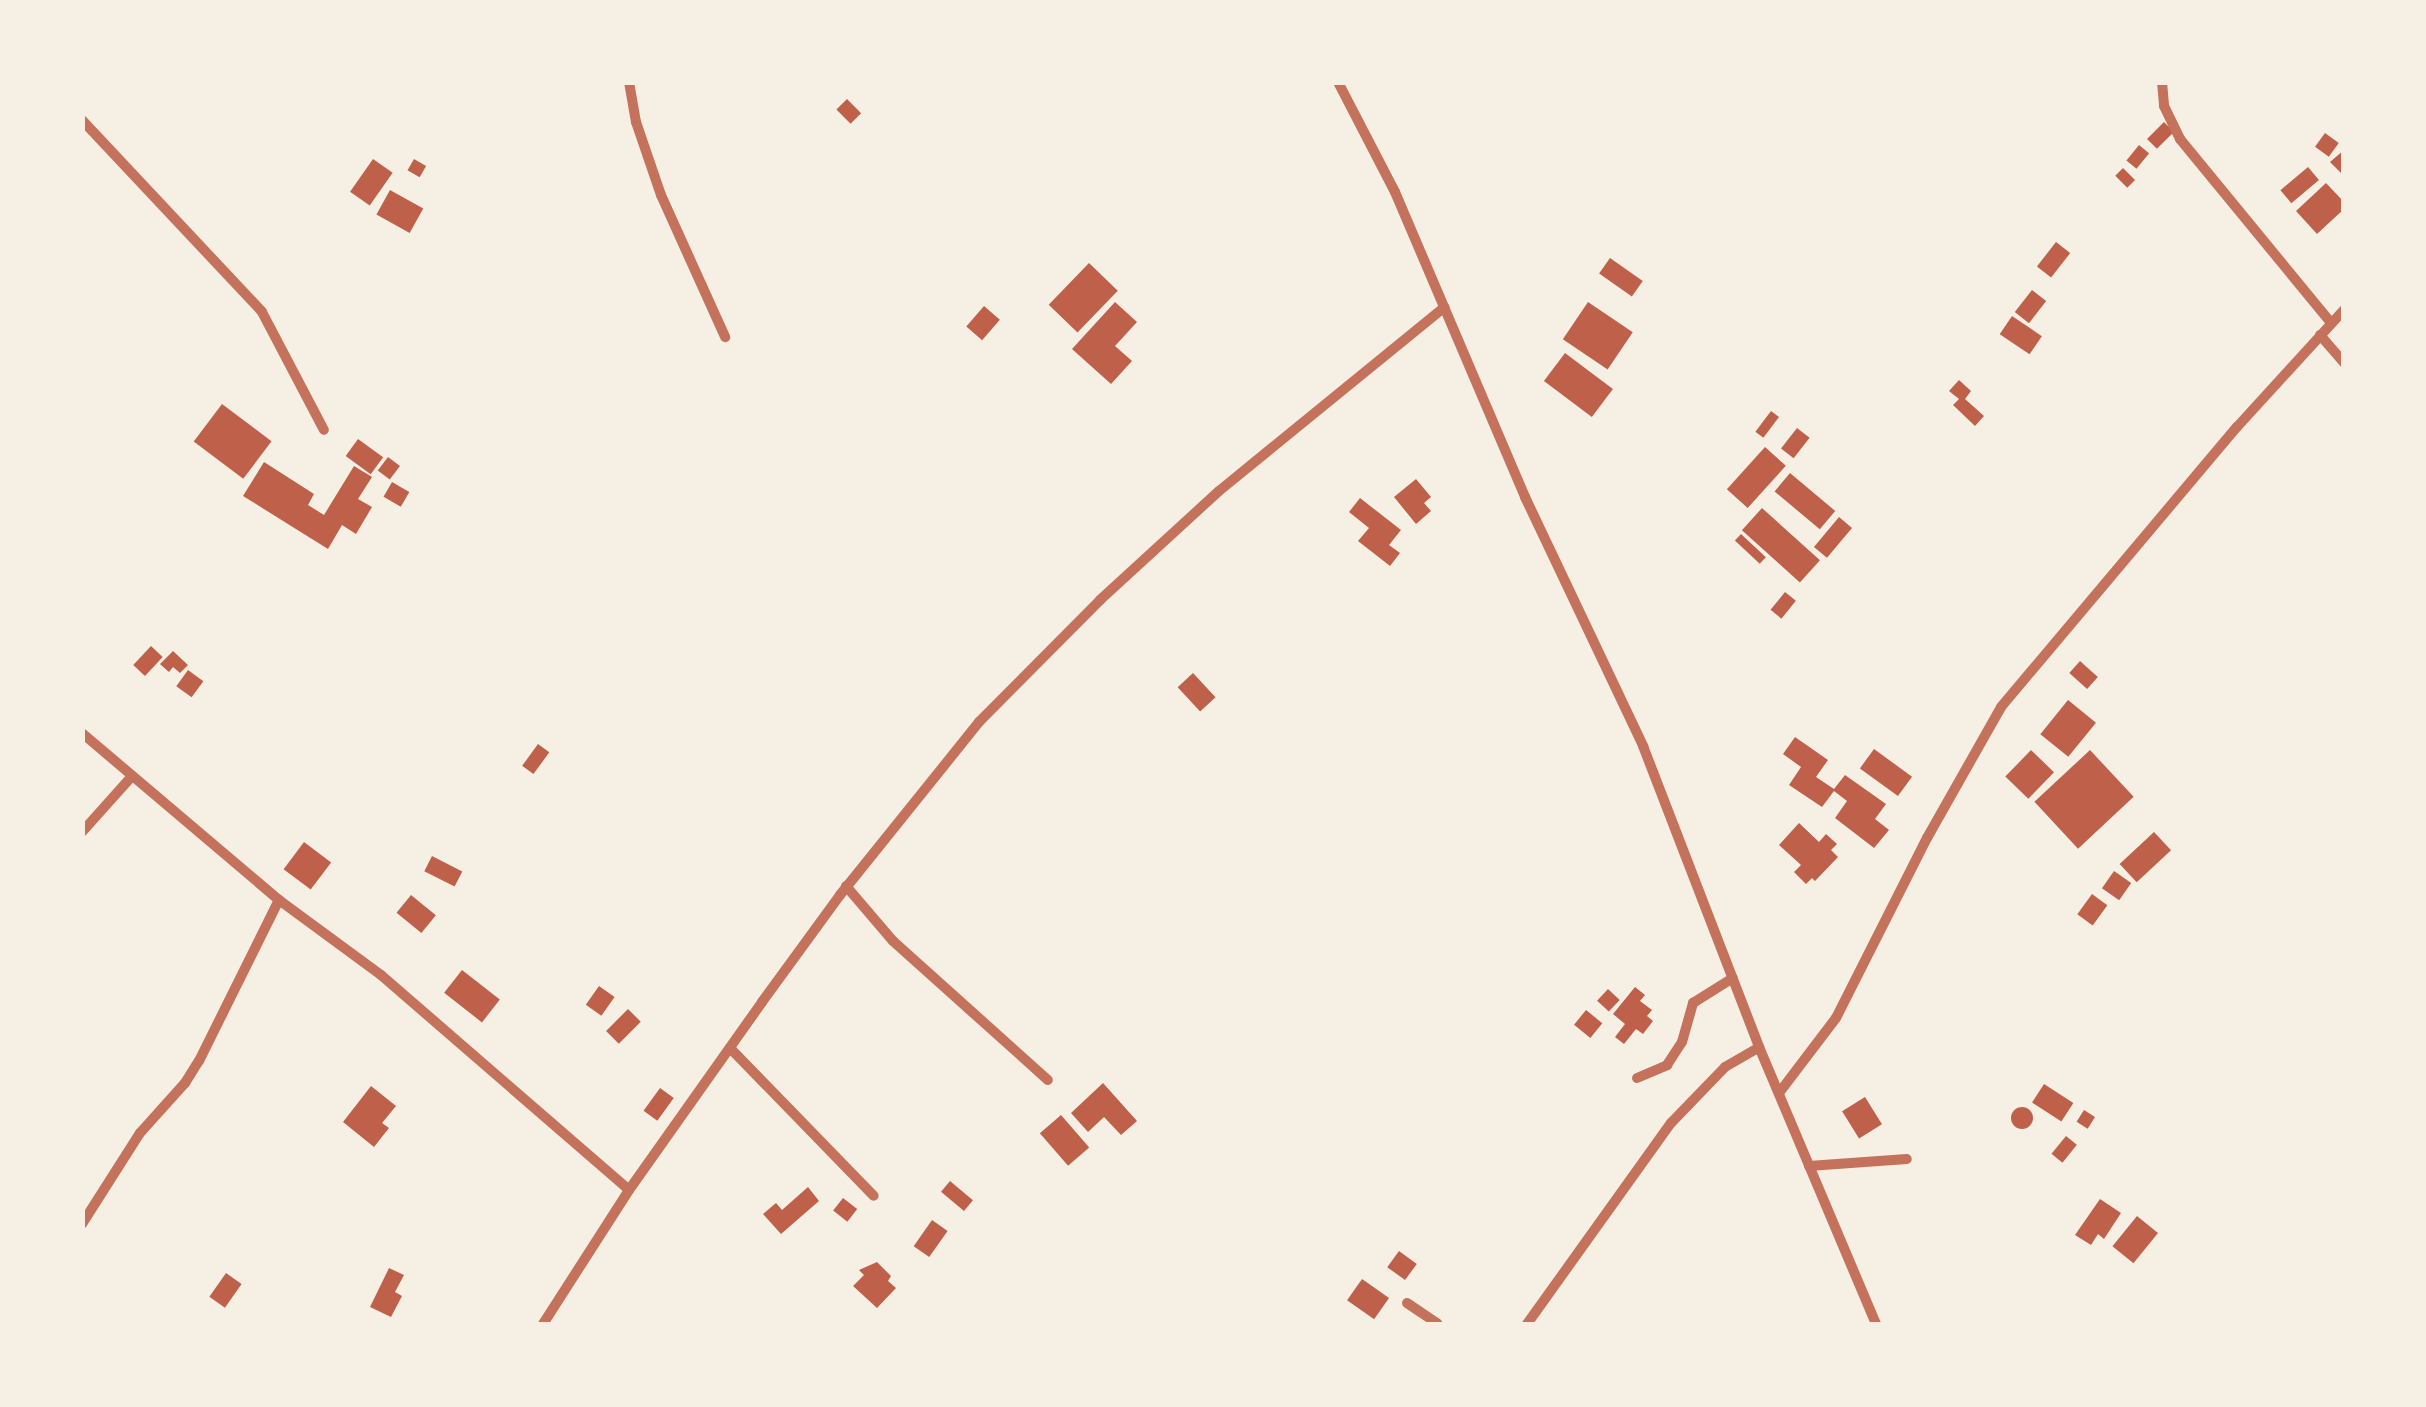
<!DOCTYPE html>
<html>
<head>
<meta charset="utf-8">
<style>
  body { margin:0 }
  #map { position:relative; width:2426px; height:1407px; overflow:hidden; background:#f6efe4; font-family:Cabin,sans-serif }
  div>[style] { position:absolute }
  .building>* { inset:0; background:#bf614a; transform-origin:0 0 }
  .round { border-radius:50% }
  .minor>* { height:10px; margin:-5px; padding:0 5px; transform-origin:5px; border-radius:5px; background:#c5725c }
  span { translate:-50% -50%; white-space:nowrap; text-align:center; line-height:1.15; -webkit-text-stroke:8px #f6efe4; paint-order:stroke }
  .frame { position:absolute; inset:0; border:85px solid #f6efe4; pointer-events:none }
</style>
</head>
<body>
<div id="map">
  <div class="building">
    <div style="left:847px;top:99px;width:20px;height:15px;rotate:45deg"></div>
    <div style="left:2164px;top:122px;width:14px;height:24px;rotate:45deg"></div>
    <div style="left:2325px;top:133px;width:17px;height:17px;rotate:36deg"></div>
    <div style="left:2139px;top:145px;width:13px;height:20px;rotate:39deg"></div>
    <div style="clip-path:polygon(2344px 150px,2344px 176px,2330px 162px)"></div>
    <div style="left:373px;top:159px;width:24px;height:40px;rotate:35deg"></div>
    <div style="left:414px;top:159px;width:14px;height:13px;rotate:30deg"></div>
    <div style="left:2308px;top:167px;width:17px;height:36px;rotate:50deg"></div>
    <div style="left:2123px;top:168px;width:17px;height:11px;rotate:45deg"></div>
    <div style="clip-path:polygon(2326px 183px,2344px 202px,2344px 209px,2317px 234px,2296px 211px)"></div>
    <div style="left:390px;top:190px;width:38px;height:28px;rotate:29deg"></div>
    <div style="left:2056px;top:242px;width:18px;height:31px;rotate:38deg"></div>
    <div style="left:1610px;top:258px;width:40px;height:19px;rotate:35deg"></div>
    <div style="left:1089px;top:263px;width:40px;height:58px;rotate:44deg"></div>
    <div style="left:2032px;top:290px;width:18px;height:28px;rotate:38deg"></div>
    <div style="clip-path:polygon(1115px 302px,1137px 322px,1115px 346px,1132px 361px,1111px 384px,1072px 349px)"></div>
    <div style="left:1588px;top:302px;width:54px;height:45px;rotate:34deg"></div>
    <div style="left:984px;top:306px;width:21px;height:27px;rotate:41deg"></div>
    <div style="left:2012px;top:316px;width:36px;height:22px;rotate:34deg"></div>
    <div style="left:1565px;top:353px;width:60px;height:35px;rotate:37deg"></div>
    <div style="clip-path:polygon(1959px 380px,1971px 391px,1965px 399px,1984px 416px,1975px 426px,1953px 405px,1959px 399px,1949px 391px)"></div>
    <div style="left:222px;top:404px;width:62px;height:47px;rotate:37deg"></div>
    <div style="left:1771px;top:411px;width:10px;height:26px;rotate:37deg"></div>
    <div style="left:1797px;top:428px;width:16px;height:26px;rotate:38deg"></div>
    <div style="left:358px;top:439px;width:31px;height:21px;rotate:36deg"></div>
    <div style="left:1765px;top:447px;width:28px;height:57px;rotate:42deg"></div>
    <div style="left:388px;top:457px;width:15px;height:17px;rotate:37deg"></div>
    <div style="clip-path:polygon(264px 462px,314px 494px,308px 505px,324px 515px,354px 466px,372px 477px,358px 499px,372px 507px,356px 534px,342px 525px,328px 549px,243px 496px)"></div>
    <div style="left:1790px;top:473px;width:59px;height:24px;rotate:40deg"></div>
    <div style="clip-path:polygon(1416px 479px,1431px 497px,1424px 503px,1431px 511px,1416px 524px,1394px 497px)"></div>
    <div style="left:392px;top:482px;width:20px;height:17px;rotate:30deg"></div>
    <div style="clip-path:polygon(1360px 498px,1401px 530px,1389px 545px,1400px 553px,1390px 566px,1358px 541px,1369px 528px,1349px 512px)"></div>
    <div style="left:1762px;top:508px;width:78px;height:30px;rotate:42deg"></div>
    <div style="left:1839px;top:517px;width:17px;height:39px;rotate:40deg"></div>
    <div style="left:1741px;top:534px;width:34px;height:9px;rotate:43deg"></div>
    <div style="left:1785px;top:592px;width:14px;height:23px;rotate:39deg"></div>
    <div style="left:151px;top:646px;width:16px;height:26px;rotate:43deg"></div>
    <div style="clip-path:polygon(173px 651px,188px 665px,180px 673px,173px 667px,169px 672px,160px 664px)"></div>
    <div style="left:2080px;top:661px;width:24px;height:16px;rotate:42deg"></div>
    <div style="left:188px;top:670px;width:19px;height:20px;rotate:36deg"></div>
    <div style="left:1193px;top:673px;width:33px;height:21px;rotate:47deg"></div>
    <div style="left:2068px;top:700px;width:36px;height:44px;rotate:39deg"></div>
    <div style="clip-path:polygon(1795px 737px,1828px 760px,1816px 777px,1834px 789px,1845px 775px,1886px 804px,1875px 819px,1889px 830px,1874px 848px,1835px 818px,1847px 801px,1834px 791px,1822px 807px,1789px 785px,1801px 767px,1783px 754px)"></div>
    <div style="left:538px;top:744px;width:14px;height:27px;rotate:36deg"></div>
    <div style="left:1874px;top:749px;width:47px;height:24px;rotate:36deg"></div>
    <div style="left:2031px;top:750px;width:32px;height:37px;rotate:44deg"></div>
    <div style="left:2090px;top:750px;width:64px;height:76px;rotate:47deg"></div>
    <div style="clip-path:polygon(1799px 823px,1819px 842px,1826px 834px,1837px 844px,1831px 850px,1838px 857px,1815px 881px,1812px 878px,1806px 884px,1794px 872px,1801px 865px,1779px 845px)"></div>
    <div style="left:2154px;top:832px;width:25px;height:47px;rotate:47deg"></div>
    <div style="left:304px;top:842px;width:34px;height:34px;rotate:37deg"></div>
    <div style="left:432px;top:856px;width:34px;height:17px;rotate:27deg"></div>
    <div style="left:2114px;top:871px;width:21px;height:21px;rotate:35deg"></div>
    <div style="left:2092px;top:894px;width:19px;height:25px;rotate:36deg"></div>
    <div style="left:411px;top:895px;width:32px;height:23px;rotate:39deg"></div>
    <div style="left:462px;top:970px;width:48px;height:29px;rotate:38deg"></div>
    <div style="left:599px;top:986px;width:19px;height:23px;rotate:35deg"></div>
    <div style="clip-path:polygon(1635px 987px,1645px 995px,1640px 1001px,1652px 1010px,1647px 1016px,1653px 1021px,1643px 1034px,1636px 1029px,1624px 1044px,1615px 1037px,1625px 1024px,1613px 1014px)"></div>
    <div style="left:1608px;top:989px;width:16px;height:16px;rotate:43deg"></div>
    <div style="left:628px;top:1009px;width:18px;height:31px;rotate:45deg"></div>
    <div style="left:1586px;top:1010px;width:21px;height:19px;rotate:39deg"></div>
    <div style="clip-path:polygon(1103px 1083px,1137px 1121px,1121px 1135px,1104px 1117px,1088px 1132px,1071px 1113px)"></div>
    <div style="left:2044px;top:1084px;width:35px;height:22px;rotate:33deg"></div>
    <div style="clip-path:polygon(371px 1086px,396px 1106px,382px 1123px,389px 1128px,374px 1147px,343px 1122px)"></div>
    <div style="left:660px;top:1088px;width:17px;height:28px;rotate:36deg"></div>
    <div style="left:1865px;top:1097px;width:32px;height:27px;rotate:58deg"></div>
    <div class="round" style="left:2011px;top:1107px;width:22px;height:22px"></div>
    <div style="left:2084px;top:1110px;width:13px;height:14px;rotate:32deg"></div>
    <div style="left:1061px;top:1115px;width:43px;height:28px;rotate:49deg"></div>
    <div style="left:2066px;top:1136px;width:14px;height:23px;rotate:39deg"></div>
    <div style="left:950px;top:1181px;width:30px;height:14px;rotate:40deg"></div>
    <div style="clip-path:polygon(808px 1187px,819px 1201px,781px 1234px,763px 1214px,776px 1203px,782px 1210px)"></div>
    <div style="left:843px;top:1198px;width:18px;height:16px;rotate:38deg"></div>
    <div style="clip-path:polygon(2100px 1199px,2121px 1213px,2104px 1239px,2098px 1234px,2091px 1245px,2075px 1235px)"></div>
    <div style="left:2137px;top:1216px;width:27px;height:39px;rotate:39deg"></div>
    <div style="left:932px;top:1220px;width:19px;height:32px;rotate:35deg"></div>
    <div style="left:1399px;top:1251px;width:22px;height:20px;rotate:36deg"></div>
    <div style="clip-path:polygon(877px 1262px,891px 1276px,888px 1281px,896px 1288px,877px 1308px,853px 1286px,864px 1275px,859px 1270px)"></div>
    <div style="clip-path:polygon(389px 1268px,404px 1275px,395px 1292px,402px 1296px,391px 1317px,370px 1307px)"></div>
    <div style="left:226px;top:1273px;width:19px;height:29px;rotate:35deg"></div>
    <div style="left:1362px;top:1279px;width:33px;height:26px;rotate:35deg"></div>
  </div>
  <div class="minor">
    <div style="left:629px;top:82px;width:41px;rotate:80.1deg"></div>
    <div style="left:636px;top:122px;width:77px;rotate:71.1deg"></div>
    <div style="left:661px;top:195px;width:156px;rotate:65.7deg"></div>
    <div style="left:1338px;top:82px;width:124px;rotate:62.6deg"></div>
    <div style="left:1395px;top:192px;width:332px;rotate:66.9deg"></div>
    <div style="left:1525px;top:497px;width:276px;rotate:64.6deg"></div>
    <div style="left:1643px;top:746px;width:323px;rotate:68.9deg"></div>
    <div style="left:1759px;top:1047px;width:301px;rotate:67.1deg"></div>
    <div style="left:2162px;top:82px;width:24px;rotate:85deg"></div>
    <div style="left:2164px;top:106px;width:37px;rotate:64deg"></div>
    <div style="left:2180px;top:139px;width:238px;rotate:50.6deg"></div>
    <div style="left:82px;top:120px;width:263px;rotate:46.8deg"></div>
    <div style="left:262px;top:312px;width:133px;rotate:62.3deg"></div>
    <div style="left:2320px;top:335px;width:37px;rotate:49deg"></div>
    <div style="left:82px;top:733px;width:258px;rotate:40.3deg"></div>
    <div style="left:279px;top:900px;width:127px;rotate:36.3deg"></div>
    <div style="left:381px;top:975px;width:328px;rotate:40.9deg"></div>
    <div style="left:82px;top:832px;width:75px;rotate:-48.2deg"></div>
    <div style="left:846px;top:886px;width:72px;rotate:49.5deg"></div>
    <div style="left:893px;top:941px;width:208px;rotate:41.9deg"></div>
    <div style="left:730px;top:1048px;width:206px;rotate:45.8deg"></div>
    <div style="left:1637px;top:1078px;width:33px;rotate:-23deg"></div>
    <div style="left:1667px;top:1065px;width:27px;rotate:-57deg"></div>
    <div style="left:1682px;top:1042px;width:41px;rotate:-74.2deg"></div>
    <div style="left:1693px;top:1003px;width:47px;rotate:-32deg"></div>
    <div style="left:1779px;top:1093px;width:94px;rotate:-52.8deg"></div>
    <div style="left:1836px;top:1018px;width:202px;rotate:-63.2deg"></div>
    <div style="left:1927px;top:838px;width:150px;rotate:-60.5deg"></div>
    <div style="left:2001px;top:707px;width:366px;rotate:-49.9deg"></div>
    <div style="left:2237px;top:427px;width:159px;rotate:-47.6deg"></div>
    <div style="left:1809px;top:1166px;width:98px;rotate:-4.1deg"></div>
    <div style="left:82px;top:1224px;width:108px;rotate:-57.5deg"></div>
    <div style="left:140px;top:1133px;width:67px;rotate:-48deg"></div>
    <div style="left:185px;top:1083px;width:26px;rotate:-58deg"></div>
    <div style="left:199px;top:1061px;width:180px;rotate:-63.6deg"></div>
    <div style="left:1407px;top:1303px;width:37px;rotate:34deg"></div>
    <div style="left:543px;top:1324px;width:159px;rotate:-57.3deg"></div>
    <div style="left:629px;top:1190px;width:230px;rotate:-54.7deg"></div>
    <div style="left:762px;top:1002px;width:132px;rotate:-53.9deg"></div>
    <div style="left:840px;top:895px;width:222px;rotate:-51.2deg"></div>
    <div style="left:979px;top:722px;width:172px;rotate:-45.2deg"></div>
    <div style="left:1100px;top:600px;width:161px;rotate:-42.5deg"></div>
    <div style="left:1219px;top:491px;width:291px;rotate:-39.2deg"></div>
    <div style="left:1527px;top:1324px;width:247px;rotate:-54.4deg"></div>
    <div style="left:1671px;top:1123px;width:78px;rotate:-46deg"></div>
    <div style="left:1725px;top:1067px;width:39px;rotate:-30deg"></div>
  </div>
  <div class="frame"></div>
</div>
</body>
</html>
